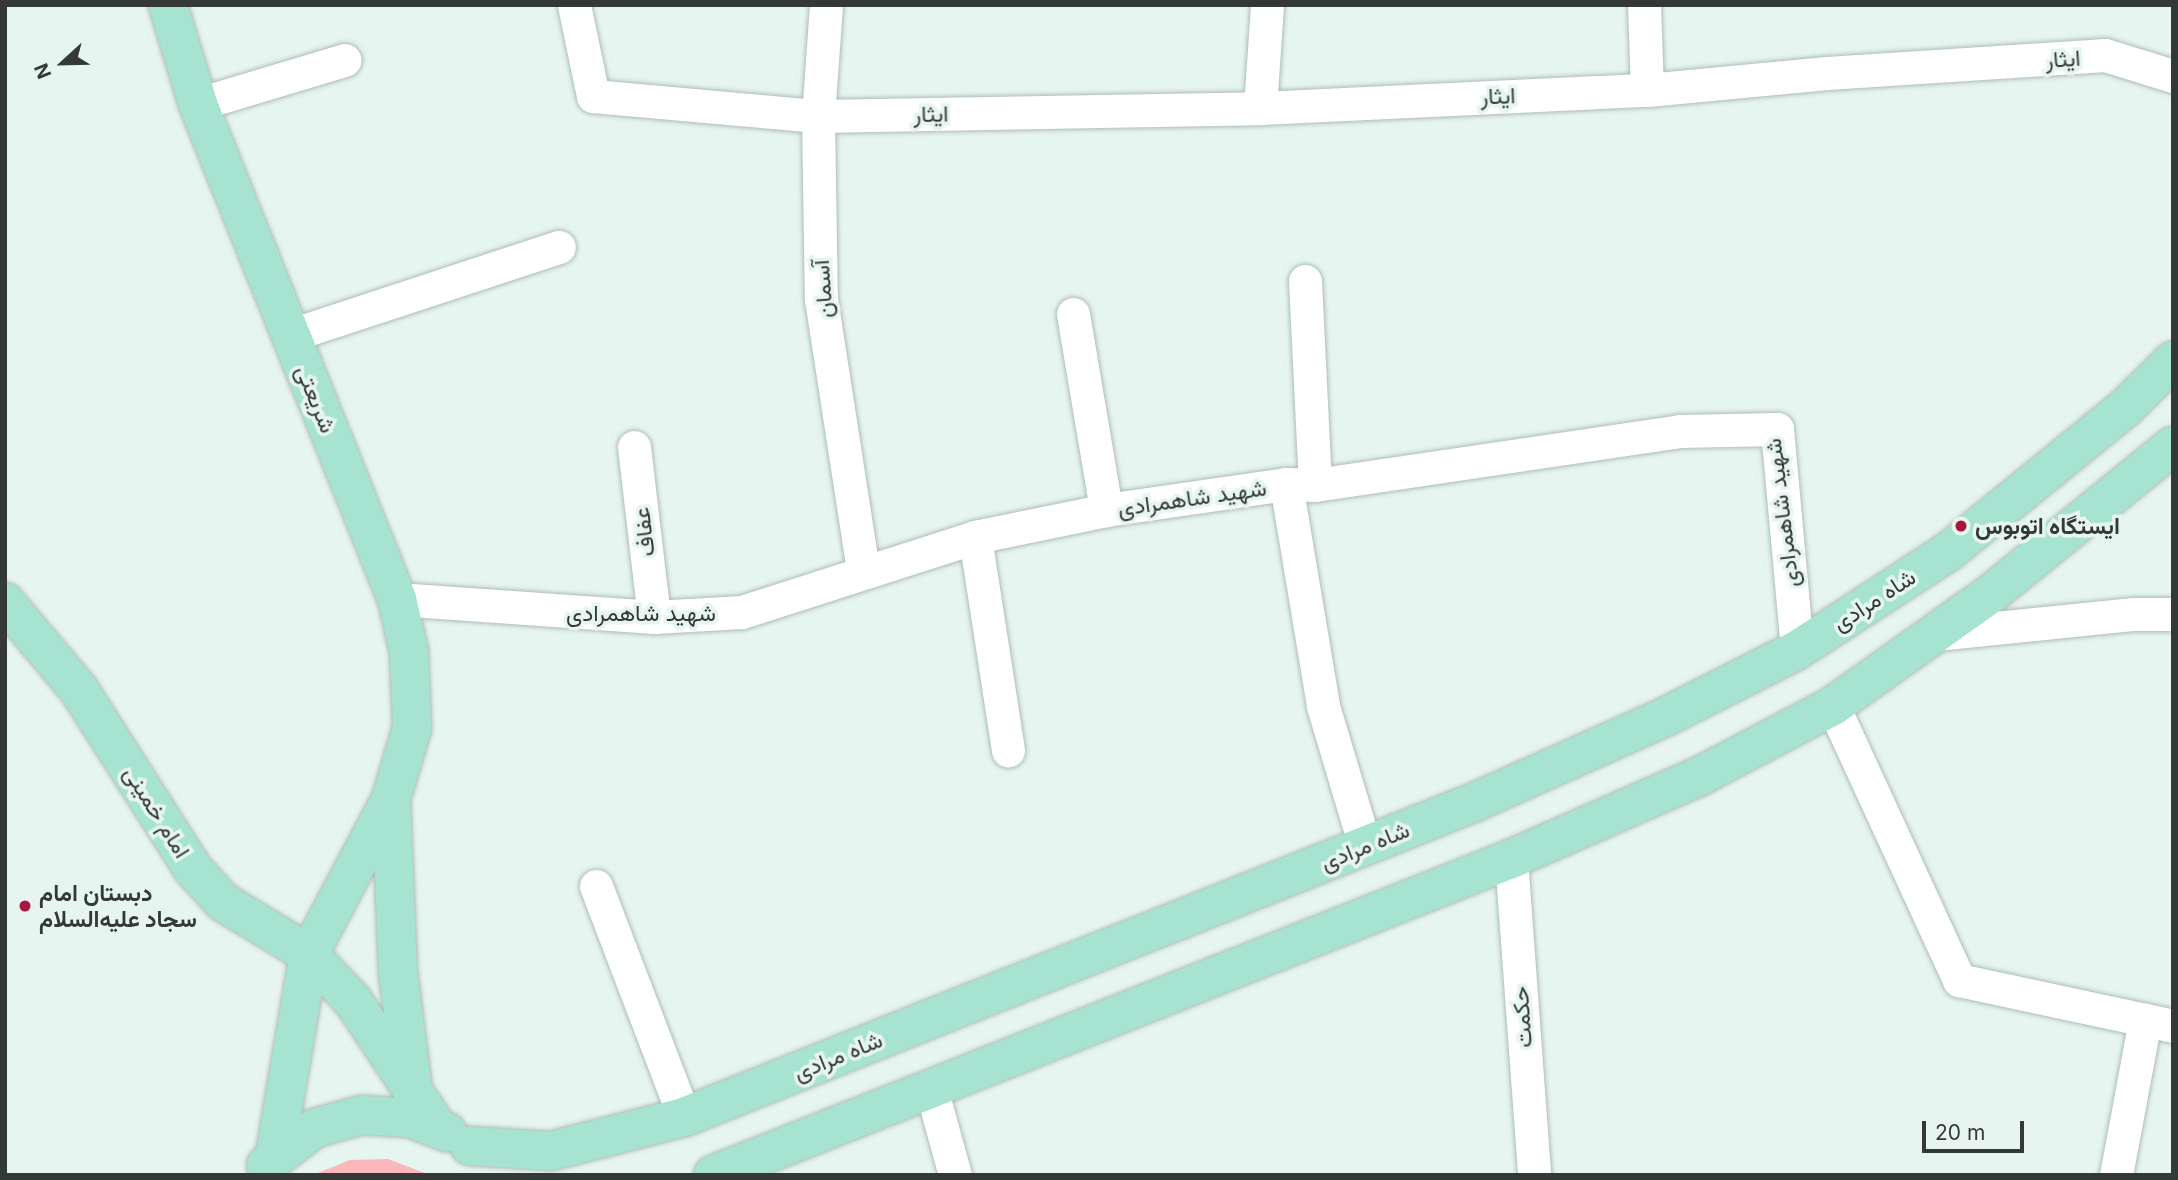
<!DOCTYPE html>
<html>
<head>
<meta charset="utf-8">
<style>
  body { margin:0 }
  #map { position:relative; width:2178px; height:1180px; overflow:hidden; background:#e6f5ef; font-family:Inter,Vazirmatn,sans-serif }
  div>[style] { position:absolute }
  .green>* { inset:0; background:#fab8bd }
  .roads { filter:drop-shadow(0 0 2px #afbdb8) drop-shadow(0 0 2px #afbdb8) }
  .minor>* { height:33px; margin:-16.5px; padding:0 16.5px; transform-origin:16.5px; border-radius:16.5px; background:#fff }
  .major>* { height:38px; margin:-19px; padding:0 19px; transform-origin:19px; border-radius:19px; background:#a7e3d1 }
  .dots>* { width:19px; height:19px; translate:-50% -50%; box-sizing:border-box; border:4px solid #e6f5ef; border-radius:50% }
  span { translate:-50% -50%; white-space:nowrap; text-align:center; line-height:1.15; -webkit-text-stroke:7px #e6f5ef; paint-order:stroke }
  .street-label { font-size:23px; color:#343937 }
  .poi-label { font-size:23px; color:#343937; font-weight:700 }
  .left { translate:0 -50%; text-align:left }
  .frame { position:absolute; inset:0; border:7px solid #343937; pointer-events:none }
  .north { position:absolute; left:28px; top:28px; width:70px; height:70px; -webkit-text-stroke:5px #e6f5ef; paint-order:stroke; rotate:248deg; font-size:19px; font-weight:700; line-height:28px; text-align:center; color:#343937 }
  .north::after { content:''; display:block; margin:auto; width:24px; height:32px; background:#343937; clip-path:polygon(50% 0,100% 100%,50% 72%,0 100%) }
  .scale { position:absolute; left:1922px; top:1121px; width:102px; height:32px; box-sizing:border-box; border:4px solid #343937; border-top:0; padding-left:9px; font-size:21px; line-height:24px; white-space:nowrap; color:#343937; -webkit-text-stroke:5px #e6f5ef; paint-order:stroke }
</style>
</head>
<body>
<div id="map">
  <div class="green">
    <div style="clip-path:polygon(388px 1159px,430px 1175px,313px 1175px,350px 1160px)"></div>
  </div>
  <div class="roads">
    <div class="minor">
      <div style="left:574px;top:5px;width:93px;rotate:78.2deg"></div>
      <div style="left:593px;top:96px;width:226px;rotate:5.1deg"></div>
      <div style="left:818px;top:116px;width:442px;rotate:-1deg"></div>
      <div style="left:1260px;top:108px;width:387px;rotate:-2.7deg"></div>
      <div style="left:1647px;top:90px;width:181px;rotate:-5.4deg"></div>
      <div style="left:1827px;top:73px;width:279px;rotate:-3.7deg"></div>
      <div style="left:2105px;top:55px;width:71px;rotate:17.2deg"></div>
      <div style="left:826px;top:5px;width:111px;rotate:94.1deg"></div>
      <div style="left:818px;top:116px;width:183px;rotate:89.1deg"></div>
      <div style="left:821px;top:299px;width:274px;rotate:81.2deg"></div>
      <div style="left:1644px;top:5px;width:85px;rotate:88deg"></div>
      <div style="left:198px;top:104px;width:153px;rotate:-16.7deg"></div>
      <div style="left:1260px;top:108px;width:103px;rotate:-86.1deg"></div>
      <div style="left:1305px;top:281px;width:204px;rotate:87.2deg"></div>
      <div style="left:1073px;top:314px;width:199px;rotate:80.4deg"></div>
      <div style="left:291px;top:335px;width:282px;rotate:-18.2deg"></div>
      <div style="left:634px;top:447px;width:171px;rotate:83.3deg"></div>
      <div style="left:1286px;top:484px;width:225px;rotate:80.5deg"></div>
      <div style="left:1323px;top:706px;width:146px;rotate:73.3deg"></div>
      <div style="left:975px;top:537px;width:216px;rotate:81.2deg"></div>
      <div style="left:397px;top:599px;width:258px;rotate:4deg"></div>
      <div style="left:654px;top:617px;width:88px;rotate:-3.3deg"></div>
      <div style="left:742px;top:612px;width:245px;rotate:-17.8deg"></div>
      <div style="left:975px;top:537px;width:134px;rotate:-11.6deg"></div>
      <div style="left:1106px;top:510px;width:182px;rotate:-8.2deg"></div>
      <div style="left:1286px;top:484px;width:29px;rotate:2deg"></div>
      <div style="left:1315px;top:485px;width:368px;rotate:-8.4deg"></div>
      <div style="left:1679px;top:431px;width:98px;rotate:-1.2deg"></div>
      <div style="left:1777px;top:429px;width:222px;rotate:84.8deg"></div>
      <div style="left:1936px;top:634px;width:199px;rotate:-5.8deg"></div>
      <div style="left:2134px;top:614px;width:39px"></div>
      <div style="left:1833px;top:706px;width:302px;rotate:65.3deg"></div>
      <div style="left:1959px;top:980px;width:219px;rotate:12.1deg"></div>
      <div style="left:1511px;top:859px;width:317px;rotate:85.8deg"></div>
      <div style="left:596px;top:886px;width:247px;rotate:69.1deg"></div>
      <div style="left:931px;top:1088px;width:90px;rotate:74.6deg"></div>
      <div style="left:2116px;top:1175px;width:158px;rotate:-79.4deg"></div>
    </div>
    <div class="major">
      <div style="left:168px;top:5px;width:103px;rotate:73.1deg"></div>
      <div style="left:198px;top:104px;width:534px;rotate:68.1deg"></div>
      <div style="left:397px;top:599px;width:54px;rotate:77.2deg"></div>
      <div style="left:409px;top:652px;width:76px;rotate:87.7deg"></div>
      <div style="left:412px;top:728px;width:74px;rotate:106.5deg"></div>
      <div style="left:5px;top:602px;width:115px;rotate:49.9deg"></div>
      <div style="left:79px;top:690px;width:212px;rotate:57.5deg"></div>
      <div style="left:193px;top:869px;width:45px;rotate:47.7deg"></div>
      <div style="left:223px;top:902px;width:100px;rotate:31.2deg"></div>
      <div style="left:309px;top:954px;width:64px;rotate:46.9deg"></div>
      <div style="left:353px;top:1001px;width:151px;rotate:56.3deg"></div>
      <div style="left:470px;top:1146px;width:81px;rotate:3.5deg"></div>
      <div style="left:551px;top:1151px;width:137px;rotate:-14.3deg"></div>
      <div style="left:684px;top:1117px;width:851px;rotate:-21.71deg"></div>
      <div style="left:1475px;top:802px;width:210px;rotate:-24.1deg"></div>
      <div style="left:1667px;top:716px;width:146px;rotate:-26.9deg"></div>
      <div style="left:1797px;top:650px;width:180px;rotate:-33deg"></div>
      <div style="left:1948px;top:552px;width:227px;rotate:-39.1deg"></div>
      <div style="left:2124px;top:409px;width:69px;rotate:-44.4deg"></div>
      <div style="left:275px;top:1155px;width:204px;rotate:-80.4deg"></div>
      <div style="left:309px;top:954px;width:175px;rotate:-62.1deg"></div>
      <div style="left:391px;top:799px;width:173px;rotate:87.7deg"></div>
      <div style="left:398px;top:972px;width:112px;rotate:82.8deg"></div>
      <div style="left:266px;top:1165px;width:61px;rotate:-37.1deg"></div>
      <div style="left:315px;top:1128px;width:49px;rotate:-15.5deg"></div>
      <div style="left:362px;top:1115px;width:48px;rotate:3.6deg"></div>
      <div style="left:410px;top:1118px;width:40px;rotate:21deg"></div>
      <div style="left:713px;top:1175px;width:858px;rotate:-21.6deg"></div>
      <div style="left:1511px;top:859px;width:209px;rotate:-23.7deg"></div>
      <div style="left:1702px;top:775px;width:148px;rotate:-27.8deg"></div>
      <div style="left:1833px;top:706px;width:195px;rotate:-35.4deg"></div>
      <div style="left:1992px;top:593px;width:233px;rotate:-39.1deg"></div>
    </div>
  </div>
  <div class="dots">
    <div style="left:1961px;top:526px;background:#ab153d"></div>
    <div style="left:25px;top:906px;background:#ab153d"></div>
  </div>
  <div class="street-label">
    <span style="left:2063px;top:59px;rotate:-4deg">ایثار</span>
    <span style="left:1498px;top:96px;rotate:-2deg">ایثار</span>
    <span style="left:931px;top:114px;rotate:-1deg">ایثار</span>
    <span style="left:823px;top:289px;rotate:-94deg">آسمان</span>
    <span style="left:316px;top:399px;rotate:68deg">شریعتی</span>
    <span style="left:1192px;top:498px;rotate:-8deg">شهید شاهمرادی</span>
    <span style="left:1782px;top:513px;rotate:-97deg">شهید شاهمرادی</span>
    <span style="left:644px;top:532px;rotate:-97deg">عفاف</span>
    <span style="left:1874px;top:600px;rotate:-33deg">شاه مرادی</span>
    <span style="left:641px;top:613px">شهید شاهمرادی</span>
    <span style="left:157px;top:812px;rotate:58deg">امام خمینی</span>
    <span style="left:1365px;top:846px;rotate:-22deg">شاه مرادی</span>
    <span style="left:1522px;top:1017px;rotate:-94deg">حکمت</span>
    <span style="left:838px;top:1056px;rotate:-22deg">شاه مرادی</span>
  </div>
  <div class="poi-label">
    <span class="left" style="left:1975px;top:526px">ایستگاه اتوبوس</span>
    <span class="left" style="left:39px;top:906px">دبستان امام<br>سجاد علیه‌السلام</span>
  </div>
  <div class="frame"></div>
  <div class="north">N</div>
  <div class="scale">20 m</div>
</div>
</body>
</html>
